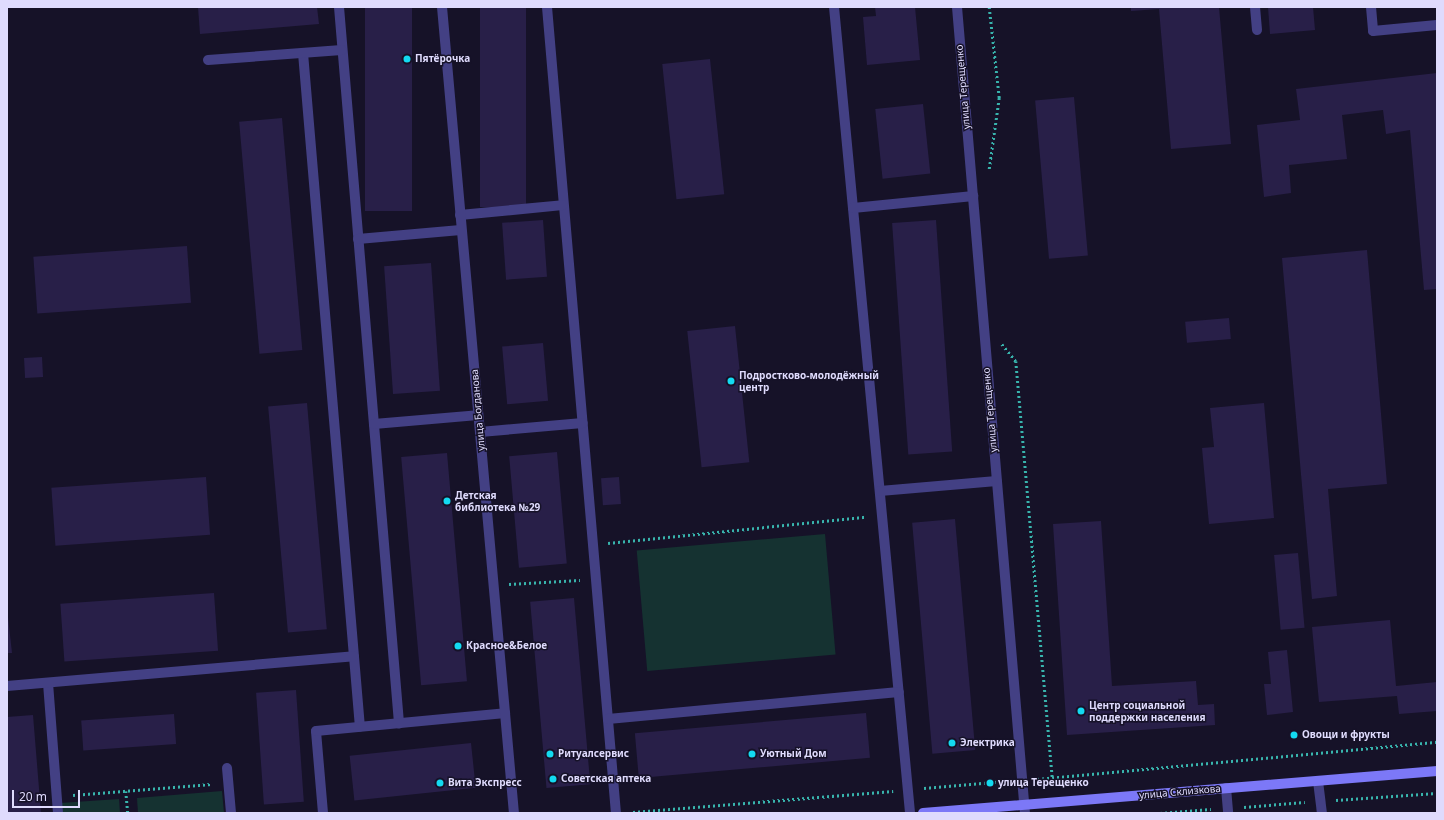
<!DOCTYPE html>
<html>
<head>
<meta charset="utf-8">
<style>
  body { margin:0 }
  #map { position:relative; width:1444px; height:820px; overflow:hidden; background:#161228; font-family:"Noto Sans",sans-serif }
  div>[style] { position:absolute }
  .green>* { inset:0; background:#153231; transform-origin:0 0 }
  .building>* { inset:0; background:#281f48; transform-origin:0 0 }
  .path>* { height:2.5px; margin-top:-1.25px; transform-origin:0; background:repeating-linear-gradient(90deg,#38b4ad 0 2px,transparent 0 5px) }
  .lane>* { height:10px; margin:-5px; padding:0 5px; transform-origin:5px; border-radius:5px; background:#434084 }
  .street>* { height:10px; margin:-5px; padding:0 5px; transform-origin:5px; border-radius:5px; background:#434084 }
  .secondary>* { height:10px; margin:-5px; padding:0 5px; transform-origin:5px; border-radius:5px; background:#7c78f7 }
  .dots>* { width:11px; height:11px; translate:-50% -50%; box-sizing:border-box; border:2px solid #161228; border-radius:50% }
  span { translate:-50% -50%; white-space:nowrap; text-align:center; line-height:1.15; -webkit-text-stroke:3px #161228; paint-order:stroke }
  .poi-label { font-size:10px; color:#dfdbfd; font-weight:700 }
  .left { translate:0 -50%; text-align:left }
  .street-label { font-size:10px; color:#dfdbfd }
  .frame { position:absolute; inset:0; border:8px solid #dfdbfd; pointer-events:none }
  .scale { position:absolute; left:12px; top:790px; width:68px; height:18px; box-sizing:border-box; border:2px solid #dfdbfd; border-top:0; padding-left:5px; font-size:12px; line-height:14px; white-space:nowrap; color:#dfdbfd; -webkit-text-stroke:3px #161228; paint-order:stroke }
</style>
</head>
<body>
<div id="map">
  <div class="green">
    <div style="left:825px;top:534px;width:121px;height:189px;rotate:85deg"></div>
    <div style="clip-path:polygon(222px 791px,224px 813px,138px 813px,137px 798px)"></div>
    <div style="clip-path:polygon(119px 799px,120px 813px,61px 813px,60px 803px)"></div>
  </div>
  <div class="building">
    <div style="clip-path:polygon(198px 7px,317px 7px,319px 24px,200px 34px)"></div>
    <div style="left:365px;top:7px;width:47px;height:204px"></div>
    <div style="left:480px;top:7px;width:46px;height:200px"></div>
    <div style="clip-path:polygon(875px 7px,915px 7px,920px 60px,867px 65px,863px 17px,876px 16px)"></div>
    <div style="clip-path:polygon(1131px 7px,1219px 7px,1231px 144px,1171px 149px,1159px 9px,1131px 11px)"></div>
    <div style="clip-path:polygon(1268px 7px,1313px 7px,1315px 30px,1270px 34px)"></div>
    <div style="left:710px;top:59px;width:136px;height:48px;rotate:84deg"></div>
    <div style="clip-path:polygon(1437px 73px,1437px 289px,1424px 290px,1410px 130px,1386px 134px,1383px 110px,1342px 115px,1347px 159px,1289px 165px,1291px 193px,1264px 197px,1257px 125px,1300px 120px,1296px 89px)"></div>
    <div style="left:1074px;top:97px;width:159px;height:39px;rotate:85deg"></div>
    <div style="left:923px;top:104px;width:70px;height:48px;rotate:84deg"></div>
    <div style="left:282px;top:118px;width:233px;height:43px;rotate:85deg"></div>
    <div style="left:543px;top:220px;width:57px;height:41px;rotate:86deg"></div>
    <div style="left:936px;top:220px;width:232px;height:44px;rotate:86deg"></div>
    <div style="left:187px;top:246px;width:57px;height:154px;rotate:86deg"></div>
    <div style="clip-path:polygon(1367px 250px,1387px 484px,1328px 489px,1337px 596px,1312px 599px,1282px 258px)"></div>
    <div style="left:431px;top:263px;width:128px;height:47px;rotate:86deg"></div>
    <div style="left:1229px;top:318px;width:21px;height:44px;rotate:85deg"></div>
    <div style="left:735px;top:326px;width:137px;height:48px;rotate:84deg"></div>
    <div style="left:543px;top:343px;width:58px;height:41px;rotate:85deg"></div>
    <div style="left:42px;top:357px;width:20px;height:18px;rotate:87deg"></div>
    <div style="left:307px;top:403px;width:227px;height:39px;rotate:85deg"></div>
    <div style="clip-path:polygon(1264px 403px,1274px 518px,1209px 524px,1202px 448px,1214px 447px,1210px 408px)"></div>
    <div style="left:557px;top:452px;width:112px;height:48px;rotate:85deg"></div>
    <div style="left:447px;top:453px;width:229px;height:46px;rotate:85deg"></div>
    <div style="left:206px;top:477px;width:58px;height:155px;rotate:86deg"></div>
    <div style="left:619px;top:477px;width:27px;height:18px;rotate:86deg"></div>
    <div style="left:955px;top:519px;width:232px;height:43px;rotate:85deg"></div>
    <div style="clip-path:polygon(1101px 521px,1112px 686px,1196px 681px,1198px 705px,1214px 704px,1215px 725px,1067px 735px,1053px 524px)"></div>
    <div style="left:1298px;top:553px;width:75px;height:24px;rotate:85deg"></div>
    <div style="left:214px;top:593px;width:58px;height:154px;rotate:86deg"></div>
    <div style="left:574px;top:598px;width:187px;height:44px;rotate:85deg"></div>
    <div style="clip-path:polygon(7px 608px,12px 653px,7px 653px)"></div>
    <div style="clip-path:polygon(1390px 620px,1396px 686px,1437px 682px,1437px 711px,1399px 714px,1397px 696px,1319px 702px,1312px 627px)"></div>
    <div style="clip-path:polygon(1287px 650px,1293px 712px,1267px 715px,1264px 684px,1271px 684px,1268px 652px)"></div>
    <div style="left:296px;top:690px;width:112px;height:40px;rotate:86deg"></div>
    <div style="left:866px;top:713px;width:45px;height:232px;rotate:85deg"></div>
    <div style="left:174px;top:714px;width:30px;height:93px;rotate:86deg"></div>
    <div style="clip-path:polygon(33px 715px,41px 813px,7px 813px,7px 717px)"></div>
    <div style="left:471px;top:743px;width:45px;height:122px;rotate:84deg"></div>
  </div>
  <div class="path">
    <div style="left:989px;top:169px;width:72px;rotate:-82deg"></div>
    <div style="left:999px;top:98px;width:92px;rotate:-96.3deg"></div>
    <div style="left:1002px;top:344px;width:22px;rotate:51deg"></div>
    <div style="left:1016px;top:361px;width:428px;rotate:85deg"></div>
    <div style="left:608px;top:543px;width:259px;rotate:-5.8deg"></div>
    <div style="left:509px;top:584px;width:71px;rotate:-3.2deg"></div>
    <div style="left:1037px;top:779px;width:402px;rotate:-5.3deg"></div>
    <div style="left:924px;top:788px;width:82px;rotate:-4.9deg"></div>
    <div style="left:126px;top:791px;width:22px;rotate:85deg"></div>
    <div style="left:73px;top:795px;width:139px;rotate:-4.5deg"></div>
    <div style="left:1336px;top:800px;width:101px;rotate:-4deg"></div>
    <div style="left:1244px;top:807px;width:61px;rotate:-4.7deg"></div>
    <div style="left:633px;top:812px;width:261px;rotate:-4.6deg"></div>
    <div style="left:1160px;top:813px;width:51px;rotate:-4.5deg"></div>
  </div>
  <div class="lane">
    <div style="left:339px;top:7px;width:719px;rotate:85.21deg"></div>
    <div style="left:547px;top:7px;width:809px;rotate:85.11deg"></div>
    <div style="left:834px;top:7px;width:810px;rotate:84.61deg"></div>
    <div style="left:1255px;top:7px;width:23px;rotate:85deg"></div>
    <div style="left:1371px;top:7px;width:24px;rotate:85deg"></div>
    <div style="left:1373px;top:31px;width:64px;rotate:-5.4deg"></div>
    <div style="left:303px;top:53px;width:676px;rotate:85.17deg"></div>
    <div style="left:208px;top:60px;width:134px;rotate:-4.3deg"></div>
    <div style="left:853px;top:208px;width:121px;rotate:-5.7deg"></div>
    <div style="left:460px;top:215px;width:103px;rotate:-5.5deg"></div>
    <div style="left:358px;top:239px;width:103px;rotate:-5deg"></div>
    <div style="left:374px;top:424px;width:104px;rotate:-4.9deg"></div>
    <div style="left:480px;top:432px;width:103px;rotate:-5deg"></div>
    <div style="left:880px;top:491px;width:117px;rotate:-4.9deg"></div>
    <div style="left:48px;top:683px;width:130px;rotate:85.6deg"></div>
    <div style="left:7px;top:686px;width:348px;rotate:-4.9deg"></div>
    <div style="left:608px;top:719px;width:292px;rotate:-5.3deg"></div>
    <div style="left:227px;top:768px;width:45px;rotate:84.9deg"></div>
    <div style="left:1318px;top:781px;width:32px;rotate:83deg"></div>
    <div style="left:1226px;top:788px;width:25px;rotate:85deg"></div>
    <div style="left:323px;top:813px;width:82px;rotate:-94.9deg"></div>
    <div style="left:316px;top:731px;width:190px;rotate:-5.4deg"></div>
  </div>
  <div class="street">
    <div style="left:442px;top:7px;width:809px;rotate:84.9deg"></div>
    <div style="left:957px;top:7px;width:809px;rotate:85.18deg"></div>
  </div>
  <div class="secondary">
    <div style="left:923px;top:813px;width:516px;rotate:-4.67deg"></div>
  </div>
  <div class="dots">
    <div style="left:407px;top:59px;background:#13daf1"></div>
    <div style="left:731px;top:381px;background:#13daf1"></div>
    <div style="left:447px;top:501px;background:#13daf1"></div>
    <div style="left:458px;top:646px;background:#13daf1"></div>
    <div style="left:1081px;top:711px;background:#13daf1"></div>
    <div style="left:1294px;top:735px;background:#13daf1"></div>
    <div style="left:952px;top:743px;background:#13daf1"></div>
    <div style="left:550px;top:754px;background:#13daf1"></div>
    <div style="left:752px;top:754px;background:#13daf1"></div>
    <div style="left:553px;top:779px;background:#13daf1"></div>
    <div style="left:440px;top:783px;background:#13daf1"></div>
    <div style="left:990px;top:783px;background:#13daf1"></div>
  </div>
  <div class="poi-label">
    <span class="left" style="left:415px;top:59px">Пятёрочка</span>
    <span class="left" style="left:739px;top:381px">Подростково-молодёжный<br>центр</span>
    <span class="left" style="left:455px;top:501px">Детская<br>библиотека №29</span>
    <span class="left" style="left:466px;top:646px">Красное&amp;Белое</span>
    <span class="left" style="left:1089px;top:711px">Центр социальной<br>поддержки населения</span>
    <span class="left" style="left:1302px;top:735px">Овощи и фрукты</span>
    <span class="left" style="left:960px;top:743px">Электрика</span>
    <span class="left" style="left:558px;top:754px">Ритуалсервис</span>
    <span class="left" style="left:760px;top:754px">Уютный Дом</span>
    <span class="left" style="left:561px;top:779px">Советская аптека</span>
    <span class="left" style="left:448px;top:783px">Вита Экспресс</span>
    <span class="left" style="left:998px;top:783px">улица Терещенко</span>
  </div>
  <div class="street-label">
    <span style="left:963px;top:87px;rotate:-95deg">улица Терещенко</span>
    <span style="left:478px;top:410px;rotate:-95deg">улица Богданова</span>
    <span style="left:990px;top:410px;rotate:-95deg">улица Терещенко</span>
    <span style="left:1180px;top:792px;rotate:-5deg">улица Склизкова</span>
  </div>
  <div class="frame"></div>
  <div class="scale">20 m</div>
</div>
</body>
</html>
